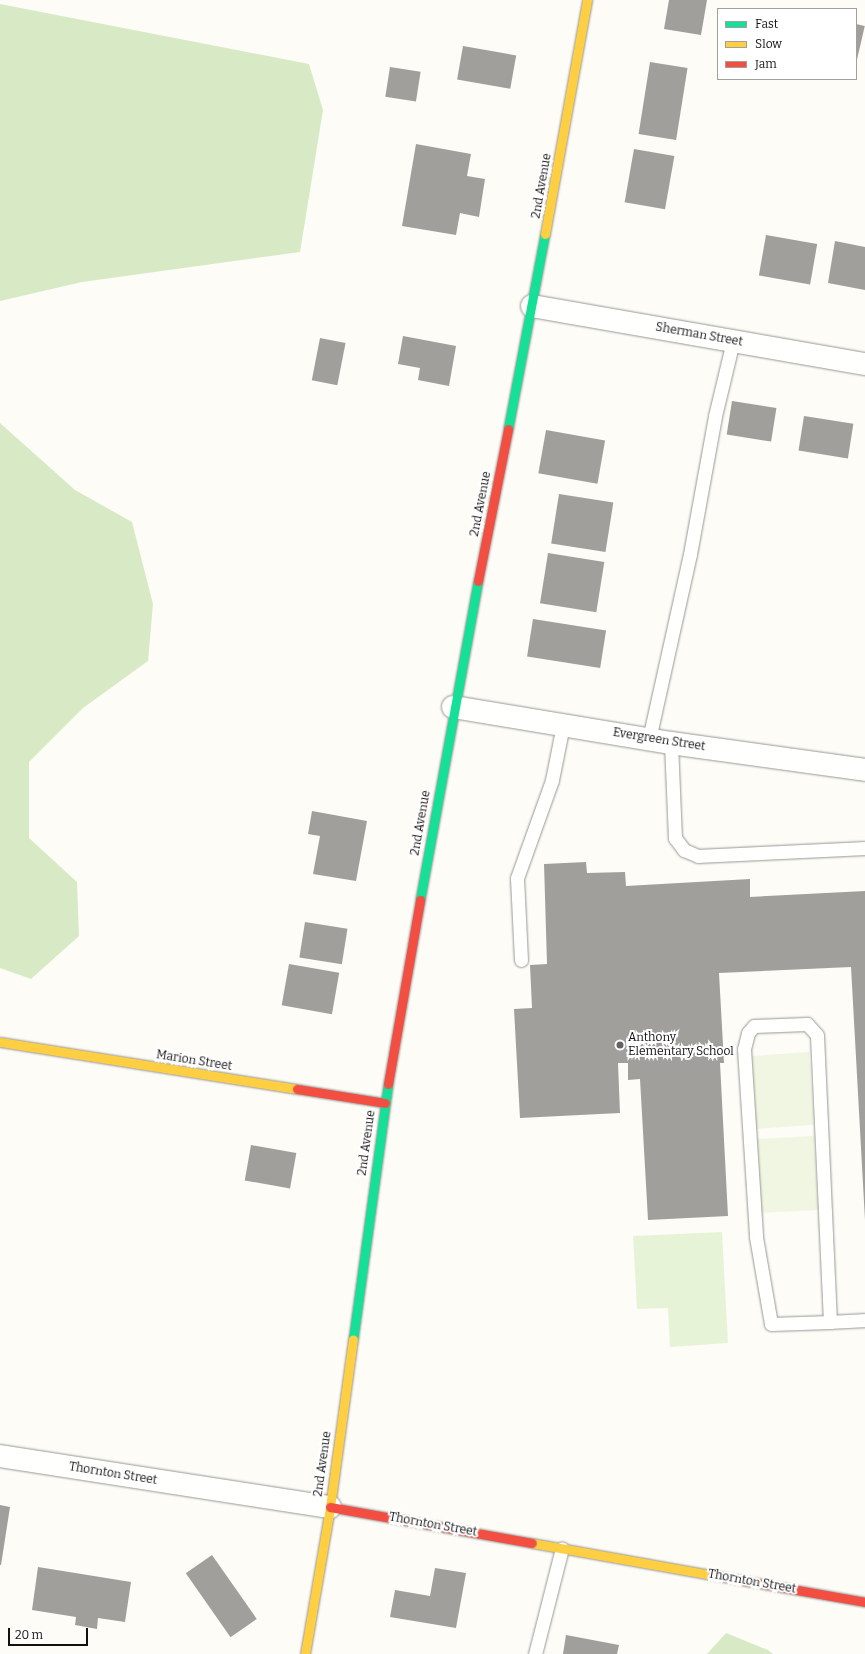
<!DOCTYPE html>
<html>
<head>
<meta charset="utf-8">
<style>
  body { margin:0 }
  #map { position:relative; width:865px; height:1654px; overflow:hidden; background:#fdfcf7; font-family:Bitter,serif }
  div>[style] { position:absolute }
  .green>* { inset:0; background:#e7f3d7 }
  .forest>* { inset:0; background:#d8eac5 }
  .pitch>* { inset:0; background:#f0f6e1; transform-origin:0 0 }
  .building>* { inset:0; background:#a19f9c; transform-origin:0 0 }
  .roads { filter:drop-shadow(0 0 1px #979795) drop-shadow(0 0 1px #979795) }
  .lane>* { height:13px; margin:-6.5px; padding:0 6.5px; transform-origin:6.5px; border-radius:6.5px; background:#fffffe }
  .street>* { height:22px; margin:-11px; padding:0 11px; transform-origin:11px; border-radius:11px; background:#fffffe }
  .fast>* { height:9px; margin:-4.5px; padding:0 4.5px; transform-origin:4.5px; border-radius:4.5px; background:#16e098 }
  .slow>* { height:9px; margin:-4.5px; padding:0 4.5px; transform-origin:4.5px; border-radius:4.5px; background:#ffcf43 }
  .jam>* { height:9px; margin:-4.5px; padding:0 4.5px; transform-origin:4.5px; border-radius:4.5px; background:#f24e42 }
  .dots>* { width:11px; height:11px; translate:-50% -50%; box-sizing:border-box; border:2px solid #fff; border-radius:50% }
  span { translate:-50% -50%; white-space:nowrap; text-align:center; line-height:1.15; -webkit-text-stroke:4px #fff; paint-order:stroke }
  .street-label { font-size:12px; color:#111 }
  .poi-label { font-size:12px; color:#111 }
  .left { translate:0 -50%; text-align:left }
  .legend { position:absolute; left:717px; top:8px; width:140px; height:72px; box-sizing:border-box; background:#fff; border:1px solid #a0a0a0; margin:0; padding:5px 7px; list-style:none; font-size:12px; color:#111 }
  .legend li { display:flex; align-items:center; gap:8px; height:20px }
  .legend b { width:20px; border:1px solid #a0a0a0 }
  .scale { position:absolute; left:8px; top:1628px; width:80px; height:18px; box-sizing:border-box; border:2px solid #111; border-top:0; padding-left:5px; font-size:12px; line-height:14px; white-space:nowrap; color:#111; -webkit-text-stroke:3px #fff; paint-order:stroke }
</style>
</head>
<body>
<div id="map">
  <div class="green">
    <div style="clip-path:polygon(722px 1232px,728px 1343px,670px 1347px,668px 1308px,637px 1309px,633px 1236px)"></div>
  </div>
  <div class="forest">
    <div style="clip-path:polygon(0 4px,309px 64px,323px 110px,300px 252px,82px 282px,0 301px)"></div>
    <div style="clip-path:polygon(0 423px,75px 490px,132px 522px,153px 604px,148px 661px,83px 708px,29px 762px,29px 838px,77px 882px,79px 936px,31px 979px,0 968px)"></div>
    <div style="clip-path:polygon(726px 1633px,768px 1650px,773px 1654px,707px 1654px)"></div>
  </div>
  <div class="pitch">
    <div style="left:809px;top:1052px;width:73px;height:61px;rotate:86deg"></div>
    <div style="left:814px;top:1136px;width:74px;height:61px;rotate:87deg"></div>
  </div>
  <div class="building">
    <div style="clip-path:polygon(669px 0,707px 0,701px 35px,664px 29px)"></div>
    <div style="left:856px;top:24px;width:9px;height:39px;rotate:13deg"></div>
    <div style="left:463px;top:46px;width:54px;height:34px;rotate:10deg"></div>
    <div style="left:650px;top:62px;width:38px;height:73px;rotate:9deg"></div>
    <div style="left:390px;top:67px;width:31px;height:30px;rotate:9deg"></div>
    <div style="clip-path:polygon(416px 144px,471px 154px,467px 176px,485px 179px,479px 217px,460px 213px,456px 235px,402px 226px)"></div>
    <div style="left:634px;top:149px;width:41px;height:54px;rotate:10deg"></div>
    <div style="left:766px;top:235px;width:52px;height:41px;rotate:10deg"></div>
    <div style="clip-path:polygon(835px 241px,865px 247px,865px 290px,828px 283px)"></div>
    <div style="clip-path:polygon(403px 336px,456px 346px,449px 386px,418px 380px,420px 368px,398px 364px)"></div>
    <div style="left:320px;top:338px;width:26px;height:43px;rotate:11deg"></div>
    <div style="left:732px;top:401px;width:45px;height:34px;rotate:9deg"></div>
    <div style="left:804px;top:416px;width:50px;height:35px;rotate:9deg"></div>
    <div style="left:546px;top:430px;width:60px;height:44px;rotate:10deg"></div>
    <div style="left:559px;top:494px;width:55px;height:50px;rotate:9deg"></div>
    <div style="left:548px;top:553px;width:57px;height:51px;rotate:9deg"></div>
    <div style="left:533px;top:619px;width:74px;height:38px;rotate:9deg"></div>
    <div style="clip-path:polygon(312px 811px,367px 821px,356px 881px,313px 874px,320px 836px,308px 834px)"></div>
    <div style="clip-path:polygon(586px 862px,587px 873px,625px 872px,626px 886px,750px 879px,750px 897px,865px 891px,865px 1220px,851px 967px,719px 973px,724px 1063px,720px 1063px,728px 1216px,648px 1220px,640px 1079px,628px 1080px,628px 1063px,618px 1063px,620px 1113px,520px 1118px,514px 1009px,532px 1008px,530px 965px,547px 964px,544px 864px)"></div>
    <div style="left:305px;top:922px;width:43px;height:36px;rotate:9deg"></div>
    <div style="left:289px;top:964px;width:51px;height:42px;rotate:10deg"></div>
    <div style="left:251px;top:1145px;width:46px;height:36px;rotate:10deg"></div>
    <div style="clip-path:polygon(0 1505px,10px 1507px,1px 1565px,0 1565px)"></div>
    <div style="left:212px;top:1555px;width:78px;height:32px;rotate:55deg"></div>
    <div style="clip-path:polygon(38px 1567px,131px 1582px,125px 1622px,98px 1618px,97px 1629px,75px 1625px,76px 1617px,32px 1610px)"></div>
    <div style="clip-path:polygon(435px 1568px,466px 1573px,456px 1628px,390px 1617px,395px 1590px,430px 1596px)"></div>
    <div style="clip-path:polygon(566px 1635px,619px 1645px,617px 1654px,563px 1654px)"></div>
  </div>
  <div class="roads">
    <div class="lane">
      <div style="left:649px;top:739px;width:189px;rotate:-77.5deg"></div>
      <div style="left:690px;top:554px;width:140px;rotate:-79.7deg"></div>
      <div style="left:715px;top:416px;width:77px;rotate:-76.5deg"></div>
      <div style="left:671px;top:743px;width:95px;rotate:87.6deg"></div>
      <div style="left:675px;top:838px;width:15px;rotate:53deg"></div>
      <div style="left:684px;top:850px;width:15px;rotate:23deg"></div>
      <div style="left:698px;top:856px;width:167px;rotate:-2.7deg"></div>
      <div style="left:521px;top:960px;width:82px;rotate:-92.8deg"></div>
      <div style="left:517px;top:878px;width:104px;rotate:-70.3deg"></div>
      <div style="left:552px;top:780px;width:56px;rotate:-78.7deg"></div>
      <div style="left:830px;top:1322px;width:287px;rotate:-92.6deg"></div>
      <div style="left:817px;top:1035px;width:15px;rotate:-132deg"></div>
      <div style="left:807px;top:1024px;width:53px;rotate:177.8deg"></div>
      <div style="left:754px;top:1026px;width:9px;rotate:131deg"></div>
      <div style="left:748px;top:1033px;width:16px;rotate:104deg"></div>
      <div style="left:744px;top:1049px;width:188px;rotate:86.3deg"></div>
      <div style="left:756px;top:1237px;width:88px;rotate:80.2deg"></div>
      <div style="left:771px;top:1324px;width:59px;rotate:-1.9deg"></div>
      <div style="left:830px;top:1322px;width:35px;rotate:-3deg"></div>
      <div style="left:535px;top:1654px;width:109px;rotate:-75.7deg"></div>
    </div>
    <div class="street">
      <div style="left:532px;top:306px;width:338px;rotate:9.9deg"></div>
      <div style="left:453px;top:707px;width:221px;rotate:9.4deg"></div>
      <div style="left:671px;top:743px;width:196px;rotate:7.9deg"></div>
      <div style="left:0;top:1456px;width:334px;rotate:8.8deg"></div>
    </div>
    <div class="fast">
      <div style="left:508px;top:429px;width:198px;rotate:-79.3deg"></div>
      <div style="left:420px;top:900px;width:324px;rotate:-79.7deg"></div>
      <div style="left:353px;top:1340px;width:258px;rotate:-82.2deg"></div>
    </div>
    <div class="slow">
      <div style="left:545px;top:234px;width:238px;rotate:-79.8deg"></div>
      <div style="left:0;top:1042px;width:301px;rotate:9deg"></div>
      <div style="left:532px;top:1543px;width:183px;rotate:10.1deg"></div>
      <div style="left:305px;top:1654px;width:149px;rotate:-80.3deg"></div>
      <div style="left:330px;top:1507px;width:169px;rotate:-82.2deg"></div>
    </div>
    <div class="jam">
      <div style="left:478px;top:581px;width:155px;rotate:-78.8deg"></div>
      <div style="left:388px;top:1084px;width:187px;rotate:-80.1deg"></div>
      <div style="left:297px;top:1089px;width:89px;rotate:9deg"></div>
      <div style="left:330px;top:1507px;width:205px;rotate:10.1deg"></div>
      <div style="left:712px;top:1575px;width:155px;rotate:10deg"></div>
    </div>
  </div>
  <div class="dots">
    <div style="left:620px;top:1045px;background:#646362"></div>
  </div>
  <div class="street-label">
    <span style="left:542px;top:186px;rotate:-80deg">2nd Avenue</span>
    <span style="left:699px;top:335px;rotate:10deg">Sherman Street</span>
    <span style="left:481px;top:504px;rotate:-79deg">2nd Avenue</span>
    <span style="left:659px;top:740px;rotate:9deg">Evergreen Street</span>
    <span style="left:421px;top:823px;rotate:-80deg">2nd Avenue</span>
    <span style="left:194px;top:1061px;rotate:9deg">Marion Street</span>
    <span style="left:367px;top:1143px;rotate:-82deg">2nd Avenue</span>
    <span style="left:323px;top:1464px;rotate:-82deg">2nd Avenue</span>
    <span style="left:113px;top:1474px;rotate:9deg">Thornton Street</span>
    <span style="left:433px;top:1525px;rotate:10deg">Thornton Street</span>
    <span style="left:752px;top:1582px;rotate:10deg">Thornton Street</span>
  </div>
  <div class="poi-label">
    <span class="left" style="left:628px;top:1045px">Anthony<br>Elementary School</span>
  </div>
  <ul class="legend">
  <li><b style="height:5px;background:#16e098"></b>Fast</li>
  <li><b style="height:5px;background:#ffcf43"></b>Slow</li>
  <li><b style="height:5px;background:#f24e42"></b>Jam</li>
  </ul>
  <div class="scale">20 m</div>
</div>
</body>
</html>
